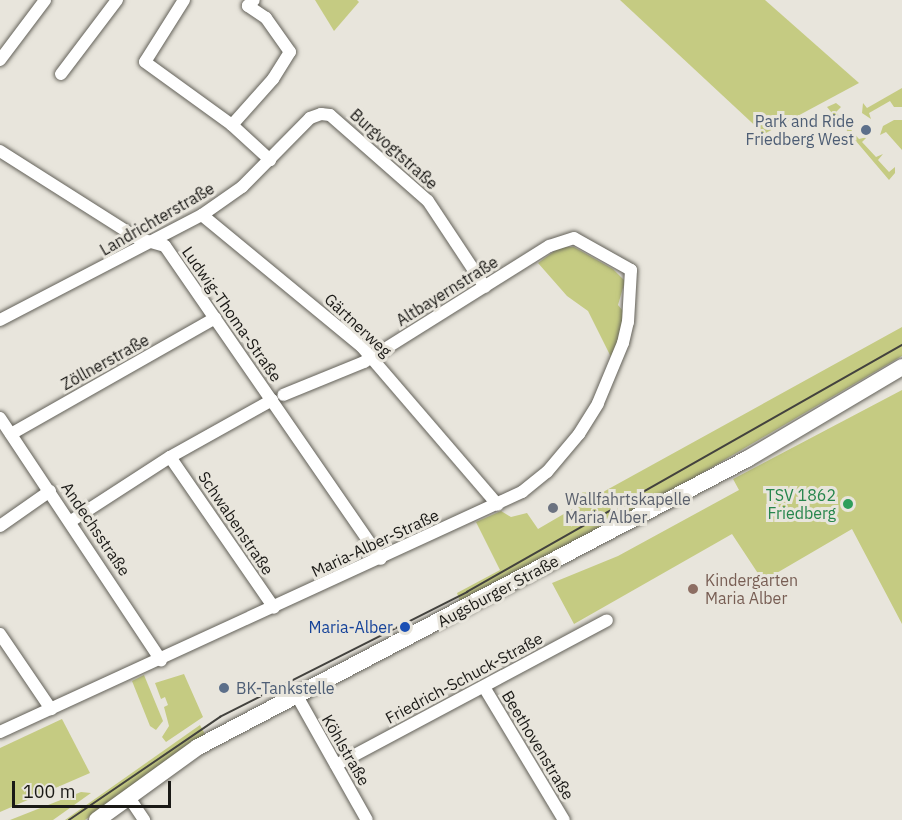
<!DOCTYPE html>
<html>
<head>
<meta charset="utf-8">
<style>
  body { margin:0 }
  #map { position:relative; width:902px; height:820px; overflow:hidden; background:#e8e5dc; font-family:"IBM Plex Sans",sans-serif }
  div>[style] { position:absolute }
  .green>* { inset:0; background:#c5cb82 }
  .roads { filter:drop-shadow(0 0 2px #636159) drop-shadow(0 0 2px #636159) }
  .minor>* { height:12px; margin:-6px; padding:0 6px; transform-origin:6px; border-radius:6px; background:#fff }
  .major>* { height:16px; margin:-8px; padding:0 8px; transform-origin:8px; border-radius:8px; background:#fff }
  .tram>* { height:1.5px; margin:-0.75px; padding:0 0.75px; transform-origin:0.75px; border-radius:0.75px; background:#43423e }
  .dots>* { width:16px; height:16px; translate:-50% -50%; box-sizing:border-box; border:3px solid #e8e5dc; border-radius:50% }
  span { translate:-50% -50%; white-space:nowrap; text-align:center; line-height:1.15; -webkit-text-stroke:6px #e8e5dc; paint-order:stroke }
  .service-label { font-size:16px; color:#4e5e75 }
  .right { translate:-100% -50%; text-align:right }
  .left { translate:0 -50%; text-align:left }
  .street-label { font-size:16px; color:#1a1916 }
  .leisure-label { font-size:16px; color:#27864d }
  .worship-label { font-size:16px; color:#5b616d }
  .education-label { font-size:16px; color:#785e54 }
  .transit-label { font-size:16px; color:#164399 }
  .scale { position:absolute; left:12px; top:781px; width:159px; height:27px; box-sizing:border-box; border:3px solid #1a1916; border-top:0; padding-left:8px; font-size:18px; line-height:21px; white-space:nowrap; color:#1a1916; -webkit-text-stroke:4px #e8e5dc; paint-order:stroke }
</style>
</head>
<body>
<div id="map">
  <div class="green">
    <div style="clip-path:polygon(315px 0,357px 0,359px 2px,334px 31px)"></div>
    <div style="clip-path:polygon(620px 0,765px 0,859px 83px,764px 134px)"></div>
    <div style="clip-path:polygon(902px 88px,902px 107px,894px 107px,890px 101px,869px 113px,871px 119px,862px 113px,863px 103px,867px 108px)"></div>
    <div style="clip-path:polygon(836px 103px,841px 107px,836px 112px,843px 121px,852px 119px,846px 124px,859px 139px,867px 137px,862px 142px,876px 157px,883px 154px,878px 160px,889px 172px,895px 167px,895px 173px,889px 180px,827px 107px)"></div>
    <div style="clip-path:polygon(894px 120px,902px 120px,902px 150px,886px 132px,880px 135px,883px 126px)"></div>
    <div style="clip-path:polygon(560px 247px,574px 247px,613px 269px,625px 281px,618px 305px,623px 311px,622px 337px,611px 357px,588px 311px,567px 296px,538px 263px)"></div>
    <div style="clip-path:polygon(902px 327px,902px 356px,673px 490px,461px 604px,457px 593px,500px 570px,476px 522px,501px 511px,511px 517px,527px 513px,538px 529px,574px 508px,566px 493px,603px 492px)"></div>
    <div style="clip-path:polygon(902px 390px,902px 624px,852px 529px,763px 581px,732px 534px,574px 624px,552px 583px,618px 556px,739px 490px,733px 479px)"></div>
    <div style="clip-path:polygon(184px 674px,203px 717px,166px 742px,162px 737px,169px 726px,164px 707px,168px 705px,165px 697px,161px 699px,155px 683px)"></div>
    <div style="clip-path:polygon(144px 675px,163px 721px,156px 730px,150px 726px,132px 681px)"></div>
    <div style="clip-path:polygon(62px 719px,90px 773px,0 812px,0 748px)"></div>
    <div style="clip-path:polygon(200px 725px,205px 734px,85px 820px,65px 820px)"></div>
    <div style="clip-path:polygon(81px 792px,91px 793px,53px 820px,10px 820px)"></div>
  </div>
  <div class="roads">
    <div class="minor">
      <div style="left:184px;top:0;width:73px;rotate:122.2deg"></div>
      <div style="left:145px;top:62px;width:107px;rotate:35.9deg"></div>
      <div style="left:232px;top:125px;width:52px;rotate:42.6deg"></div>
      <div style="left:0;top:60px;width:75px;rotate:-53.1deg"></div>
      <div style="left:61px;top:74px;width:93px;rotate:-52.9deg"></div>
      <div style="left:232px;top:125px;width:62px;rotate:-48.3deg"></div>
      <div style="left:273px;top:79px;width:32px;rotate:-58deg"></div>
      <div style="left:290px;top:52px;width:42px;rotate:-125.2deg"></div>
      <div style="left:266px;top:18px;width:22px;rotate:-146deg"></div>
      <div style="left:248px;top:6px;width:8px;rotate:-45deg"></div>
      <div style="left:0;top:151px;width:162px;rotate:32.4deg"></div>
      <div style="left:137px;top:238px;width:29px;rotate:16deg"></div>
      <div style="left:165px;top:246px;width:380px;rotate:55.4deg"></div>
      <div style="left:202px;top:215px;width:207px;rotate:39.5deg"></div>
      <div style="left:362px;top:347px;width:208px;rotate:49.3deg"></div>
      <div style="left:0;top:320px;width:228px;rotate:-27.5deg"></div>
      <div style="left:202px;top:215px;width:49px;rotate:-35deg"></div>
      <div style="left:242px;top:187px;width:97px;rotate:-45.4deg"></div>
      <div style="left:310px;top:118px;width:12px;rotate:-20deg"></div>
      <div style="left:321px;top:114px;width:9px;rotate:6deg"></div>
      <div style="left:330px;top:115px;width:130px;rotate:41.3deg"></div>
      <div style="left:428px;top:201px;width:103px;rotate:56.5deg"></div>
      <div style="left:0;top:418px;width:291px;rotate:56.4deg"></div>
      <div style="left:11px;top:434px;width:235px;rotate:-29.6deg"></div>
      <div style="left:170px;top:457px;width:183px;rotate:55.4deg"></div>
      <div style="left:71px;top:521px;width:118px;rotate:-32.9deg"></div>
      <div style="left:170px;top:457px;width:117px;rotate:-29.2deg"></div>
      <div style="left:0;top:526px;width:61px;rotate:-35deg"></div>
      <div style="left:0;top:634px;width:91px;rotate:55.8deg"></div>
      <div style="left:484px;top:687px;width:155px;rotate:59deg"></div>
      <div style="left:297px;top:696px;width:142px;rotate:60.6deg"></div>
      <div style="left:0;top:732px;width:575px;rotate:-24.69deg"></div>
      <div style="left:522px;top:492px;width:32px;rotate:-39deg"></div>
      <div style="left:547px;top:472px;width:50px;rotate:-49.9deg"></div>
      <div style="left:579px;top:434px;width:36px;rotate:-58deg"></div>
      <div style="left:598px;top:403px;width:65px;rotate:-67.4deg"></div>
      <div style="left:623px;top:343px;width:22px;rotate:-77deg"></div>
      <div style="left:628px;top:322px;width:52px;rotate:-86.7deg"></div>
      <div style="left:631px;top:270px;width:65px;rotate:-150.7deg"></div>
      <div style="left:574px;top:238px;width:26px;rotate:162deg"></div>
      <div style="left:549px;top:246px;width:218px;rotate:147.9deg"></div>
      <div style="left:364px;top:362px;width:87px;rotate:157.8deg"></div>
      <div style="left:336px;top:765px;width:307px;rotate:-28.1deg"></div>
      <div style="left:128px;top:796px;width:29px;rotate:56deg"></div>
    </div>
    <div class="major">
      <div style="left:97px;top:820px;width:125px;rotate:-35.9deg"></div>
      <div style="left:198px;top:747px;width:620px;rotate:-27.68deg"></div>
      <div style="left:747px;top:459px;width:180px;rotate:-30.7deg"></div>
    </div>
  </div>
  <div class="tram">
    <div style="left:69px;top:820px;width:183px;rotate:-34.3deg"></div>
    <div style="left:220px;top:717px;width:277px;rotate:-26.8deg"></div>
    <div style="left:467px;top:592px;width:500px;rotate:-29.59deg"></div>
  </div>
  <div class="dots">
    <div style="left:866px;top:130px;background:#5c6f8a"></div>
    <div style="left:848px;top:504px;background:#2e9e5b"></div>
    <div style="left:553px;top:508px;background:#6b7280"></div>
    <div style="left:693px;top:589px;background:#8d6e63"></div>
    <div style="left:405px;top:627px;background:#1a4fb4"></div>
    <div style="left:224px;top:688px;background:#5c6f8a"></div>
  </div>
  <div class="service-label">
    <span class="right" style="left:854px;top:130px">Park and Ride<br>Friedberg West</span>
    <span class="left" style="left:236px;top:688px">BK-Tankstelle</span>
  </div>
  <div class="street-label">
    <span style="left:394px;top:149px;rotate:42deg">Burgvogtstraße</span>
    <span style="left:157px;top:219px;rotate:-30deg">Landrichterstraße</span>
    <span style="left:447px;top:291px;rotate:-32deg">Altbayernstraße</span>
    <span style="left:232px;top:314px;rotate:55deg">Ludwig-Thoma-Straße</span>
    <span style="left:358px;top:325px;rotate:43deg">Gärtnerweg</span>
    <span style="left:105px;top:362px;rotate:-29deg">Zöllnerstraße</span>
    <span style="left:236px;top:523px;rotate:56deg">Schwabenstraße</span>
    <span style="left:96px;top:529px;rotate:56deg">Andechsstraße</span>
    <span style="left:375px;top:543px;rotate:-25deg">Maria-Alber-Straße</span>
    <span style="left:498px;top:591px;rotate:-28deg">Augsburger Straße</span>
    <span style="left:464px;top:678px;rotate:-28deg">Friedrich-Schuck-Straße</span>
    <span style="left:538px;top:745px;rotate:59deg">Beethovenstraße</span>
    <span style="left:346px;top:750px;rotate:60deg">Köhlstraße</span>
  </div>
  <div class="leisure-label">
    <span class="right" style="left:836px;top:504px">TSV 1862<br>Friedberg</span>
  </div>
  <div class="worship-label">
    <span class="left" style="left:565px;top:508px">Wallfahrtskapelle<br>Maria Alber</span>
  </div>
  <div class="education-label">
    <span class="left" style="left:705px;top:589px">Kindergarten<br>Maria Alber</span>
  </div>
  <div class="transit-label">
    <span class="right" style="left:393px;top:627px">Maria-Alber</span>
  </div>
  <div class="scale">100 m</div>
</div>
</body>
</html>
